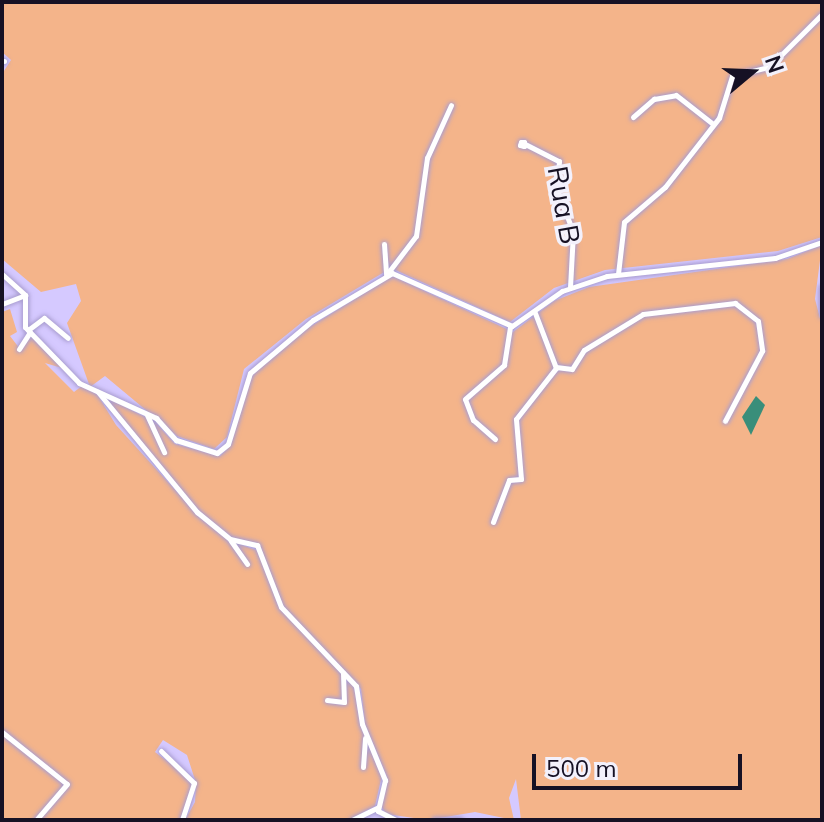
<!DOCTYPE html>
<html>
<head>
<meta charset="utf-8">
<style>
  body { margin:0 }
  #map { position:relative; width:824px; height:822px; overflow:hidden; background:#d5c9ff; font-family:Mulish,sans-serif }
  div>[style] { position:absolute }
  .green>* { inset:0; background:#f4b48a }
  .water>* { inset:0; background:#398e7a }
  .roads { filter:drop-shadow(0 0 2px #a99dd0) drop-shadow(0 0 2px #a99dd0) }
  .minor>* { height:5px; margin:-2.5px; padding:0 2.5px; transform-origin:2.5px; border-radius:2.5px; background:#fff }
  span { translate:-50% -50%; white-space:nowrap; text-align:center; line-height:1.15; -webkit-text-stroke:7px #f3f1fc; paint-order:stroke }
  .street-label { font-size:28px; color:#161124 }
  .frame { position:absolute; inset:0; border:4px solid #161124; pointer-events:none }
  .north { position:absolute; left:712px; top:32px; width:80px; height:80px; -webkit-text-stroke:6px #f3f1fc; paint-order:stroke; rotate:71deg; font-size:22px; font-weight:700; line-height:32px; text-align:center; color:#161124 }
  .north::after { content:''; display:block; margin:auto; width:28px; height:36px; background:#161124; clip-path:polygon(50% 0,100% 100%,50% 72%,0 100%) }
  .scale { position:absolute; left:532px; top:754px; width:210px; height:36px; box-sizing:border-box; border:4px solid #161124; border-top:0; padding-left:10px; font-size:24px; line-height:28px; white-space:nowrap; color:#161124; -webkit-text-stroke:6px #f3f1fc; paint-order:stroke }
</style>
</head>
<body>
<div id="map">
  <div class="green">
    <div style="clip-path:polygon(2px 2px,822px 2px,822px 237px,778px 251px,605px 270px,554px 288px,510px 322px,391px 268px,306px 319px,244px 369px,227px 437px,214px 449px,177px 436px,105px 376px,90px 387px,67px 323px,81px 301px,76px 284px,41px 292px,2px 259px,2px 74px,11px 60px,2px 52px)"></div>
    <div style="clip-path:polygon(822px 245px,815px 299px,822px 326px,822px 820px,521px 820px,516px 779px,509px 798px,514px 820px,475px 812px,428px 820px,386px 814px,380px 804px,387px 777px,365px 724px,361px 689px,282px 605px,257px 543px,234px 539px,200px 512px,101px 395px,155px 422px,175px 444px,220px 456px,231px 445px,250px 377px,308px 328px,392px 276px,513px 332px,554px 301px,589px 287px,787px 259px)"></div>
    <div style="clip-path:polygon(10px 309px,17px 332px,10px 336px,20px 349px,30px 335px,41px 342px,62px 368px,45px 363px,74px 392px,82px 386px,97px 394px,116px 425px,188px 504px,233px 542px,259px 551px,278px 605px,341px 673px,343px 701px,325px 702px,345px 705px,345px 677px,354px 687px,361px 728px,382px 775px,375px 806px,349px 820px,185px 820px,195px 802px,196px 783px,187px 755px,163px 740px,155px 752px,191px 779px,192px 797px,179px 820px,2px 820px,2px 312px)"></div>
  </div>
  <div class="water">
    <div style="clip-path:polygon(756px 396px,765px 405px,751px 435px,742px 417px)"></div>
  </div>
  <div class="roads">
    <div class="minor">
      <div style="left:2px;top:61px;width:2px"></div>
      <div style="left:633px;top:117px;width:28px;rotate:-41deg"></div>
      <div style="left:654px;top:99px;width:22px;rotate:-10deg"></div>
      <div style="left:676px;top:95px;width:47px;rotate:38.1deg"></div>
      <div style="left:521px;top:142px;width:3px"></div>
      <div style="left:524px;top:142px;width:4px;rotate:90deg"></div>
      <div style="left:524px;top:146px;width:4px;rotate:-166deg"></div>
      <div style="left:520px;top:145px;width:3px;rotate:-72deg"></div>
      <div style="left:525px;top:144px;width:38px;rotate:27deg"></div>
      <div style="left:559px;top:161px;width:29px;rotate:94deg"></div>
      <div style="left:557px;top:190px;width:45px;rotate:69.1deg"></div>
      <div style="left:573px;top:232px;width:55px;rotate:93.1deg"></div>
      <div style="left:384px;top:244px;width:31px;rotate:86deg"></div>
      <div style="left:2px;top:274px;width:31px;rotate:42deg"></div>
      <div style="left:25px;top:295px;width:32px;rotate:90deg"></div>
      <div style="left:25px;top:327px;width:78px;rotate:46deg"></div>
      <div style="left:79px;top:383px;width:85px;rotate:24.4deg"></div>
      <div style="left:156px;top:418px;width:30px;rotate:48deg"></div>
      <div style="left:176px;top:440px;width:43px;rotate:17.6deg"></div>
      <div style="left:217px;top:453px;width:14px;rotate:-39deg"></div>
      <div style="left:228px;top:444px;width:74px;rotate:-72.8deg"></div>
      <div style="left:250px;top:373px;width:82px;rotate:-40.1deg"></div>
      <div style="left:313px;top:320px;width:92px;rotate:-30.7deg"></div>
      <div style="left:392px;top:273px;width:131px;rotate:23.8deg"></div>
      <div style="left:512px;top:326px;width:61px;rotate:-35deg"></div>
      <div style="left:562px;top:291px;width:47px;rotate:-18.4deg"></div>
      <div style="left:607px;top:276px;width:169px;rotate:-6.1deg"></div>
      <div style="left:775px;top:258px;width:50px;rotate:-18.8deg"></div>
      <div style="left:387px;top:274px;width:48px;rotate:-52.7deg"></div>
      <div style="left:416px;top:236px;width:79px;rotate:-82deg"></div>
      <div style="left:427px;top:158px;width:58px;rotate:-65.6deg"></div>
      <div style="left:618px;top:274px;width:52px;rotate:-83.4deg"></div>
      <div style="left:624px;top:222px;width:54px;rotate:-40.5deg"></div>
      <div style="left:665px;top:187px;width:88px;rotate:-52deg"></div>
      <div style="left:719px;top:118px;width:44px;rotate:-72.8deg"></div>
      <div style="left:732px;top:76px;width:38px;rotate:-14deg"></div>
      <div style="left:769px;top:67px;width:75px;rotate:-45deg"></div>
      <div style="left:822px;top:287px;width:28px;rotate:90deg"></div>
      <div style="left:2px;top:304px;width:25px;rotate:-21deg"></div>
      <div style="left:28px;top:330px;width:20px;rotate:-37deg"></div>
      <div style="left:44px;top:318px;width:31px;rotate:40deg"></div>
      <div style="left:19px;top:349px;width:20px;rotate:-57deg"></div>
      <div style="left:556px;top:367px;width:16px;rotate:7deg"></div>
      <div style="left:572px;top:369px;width:22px;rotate:-58deg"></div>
      <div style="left:584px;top:350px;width:69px;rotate:-31.4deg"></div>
      <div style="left:643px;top:314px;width:93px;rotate:-6.8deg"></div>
      <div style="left:735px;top:303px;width:29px;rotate:38deg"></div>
      <div style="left:758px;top:321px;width:30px;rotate:82deg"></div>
      <div style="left:762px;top:351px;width:79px;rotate:117.9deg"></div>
      <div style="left:98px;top:392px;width:156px;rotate:50.5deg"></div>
      <div style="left:197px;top:512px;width:43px;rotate:39.3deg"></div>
      <div style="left:230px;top:539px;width:28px;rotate:13deg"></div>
      <div style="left:257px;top:545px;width:66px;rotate:68.8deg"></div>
      <div style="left:281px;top:607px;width:109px;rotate:46.5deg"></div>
      <div style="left:356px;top:686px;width:38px;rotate:81deg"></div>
      <div style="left:362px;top:724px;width:61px;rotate:67.7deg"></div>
      <div style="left:385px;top:780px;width:32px;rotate:103deg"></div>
      <div style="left:378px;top:811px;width:20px;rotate:27deg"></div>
      <div style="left:147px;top:415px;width:41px;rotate:65.3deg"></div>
      <div style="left:495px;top:439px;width:29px;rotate:-139deg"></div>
      <div style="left:473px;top:420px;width:22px;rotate:-111deg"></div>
      <div style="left:465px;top:399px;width:52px;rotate:-41.1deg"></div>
      <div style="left:504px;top:365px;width:39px;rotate:-81deg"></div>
      <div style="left:493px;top:522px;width:45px;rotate:-69.1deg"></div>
      <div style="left:509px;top:480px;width:12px;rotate:-5deg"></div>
      <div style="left:521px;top:479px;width:60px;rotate:-94.8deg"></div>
      <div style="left:516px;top:419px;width:65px;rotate:-51.9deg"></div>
      <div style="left:556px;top:368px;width:59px;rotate:-110.9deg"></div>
      <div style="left:231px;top:541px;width:28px;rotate:55deg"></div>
      <div style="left:327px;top:700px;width:17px;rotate:7deg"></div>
      <div style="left:344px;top:702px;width:29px;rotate:-92deg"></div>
      <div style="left:2px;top:732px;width:83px;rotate:38.7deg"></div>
      <div style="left:67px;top:784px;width:48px;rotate:130.7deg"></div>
      <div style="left:161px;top:751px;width:46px;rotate:44.1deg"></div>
      <div style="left:194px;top:783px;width:39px;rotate:108deg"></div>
      <div style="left:363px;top:767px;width:29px;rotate:-86deg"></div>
      <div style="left:352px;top:820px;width:28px;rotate:-26deg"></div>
      <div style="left:434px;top:820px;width:26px"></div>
    </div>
  </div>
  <div class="street-label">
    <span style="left:564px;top:205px;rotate:80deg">Rua B</span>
  </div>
  <div class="frame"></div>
  <div class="north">N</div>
  <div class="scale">500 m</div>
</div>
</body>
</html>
